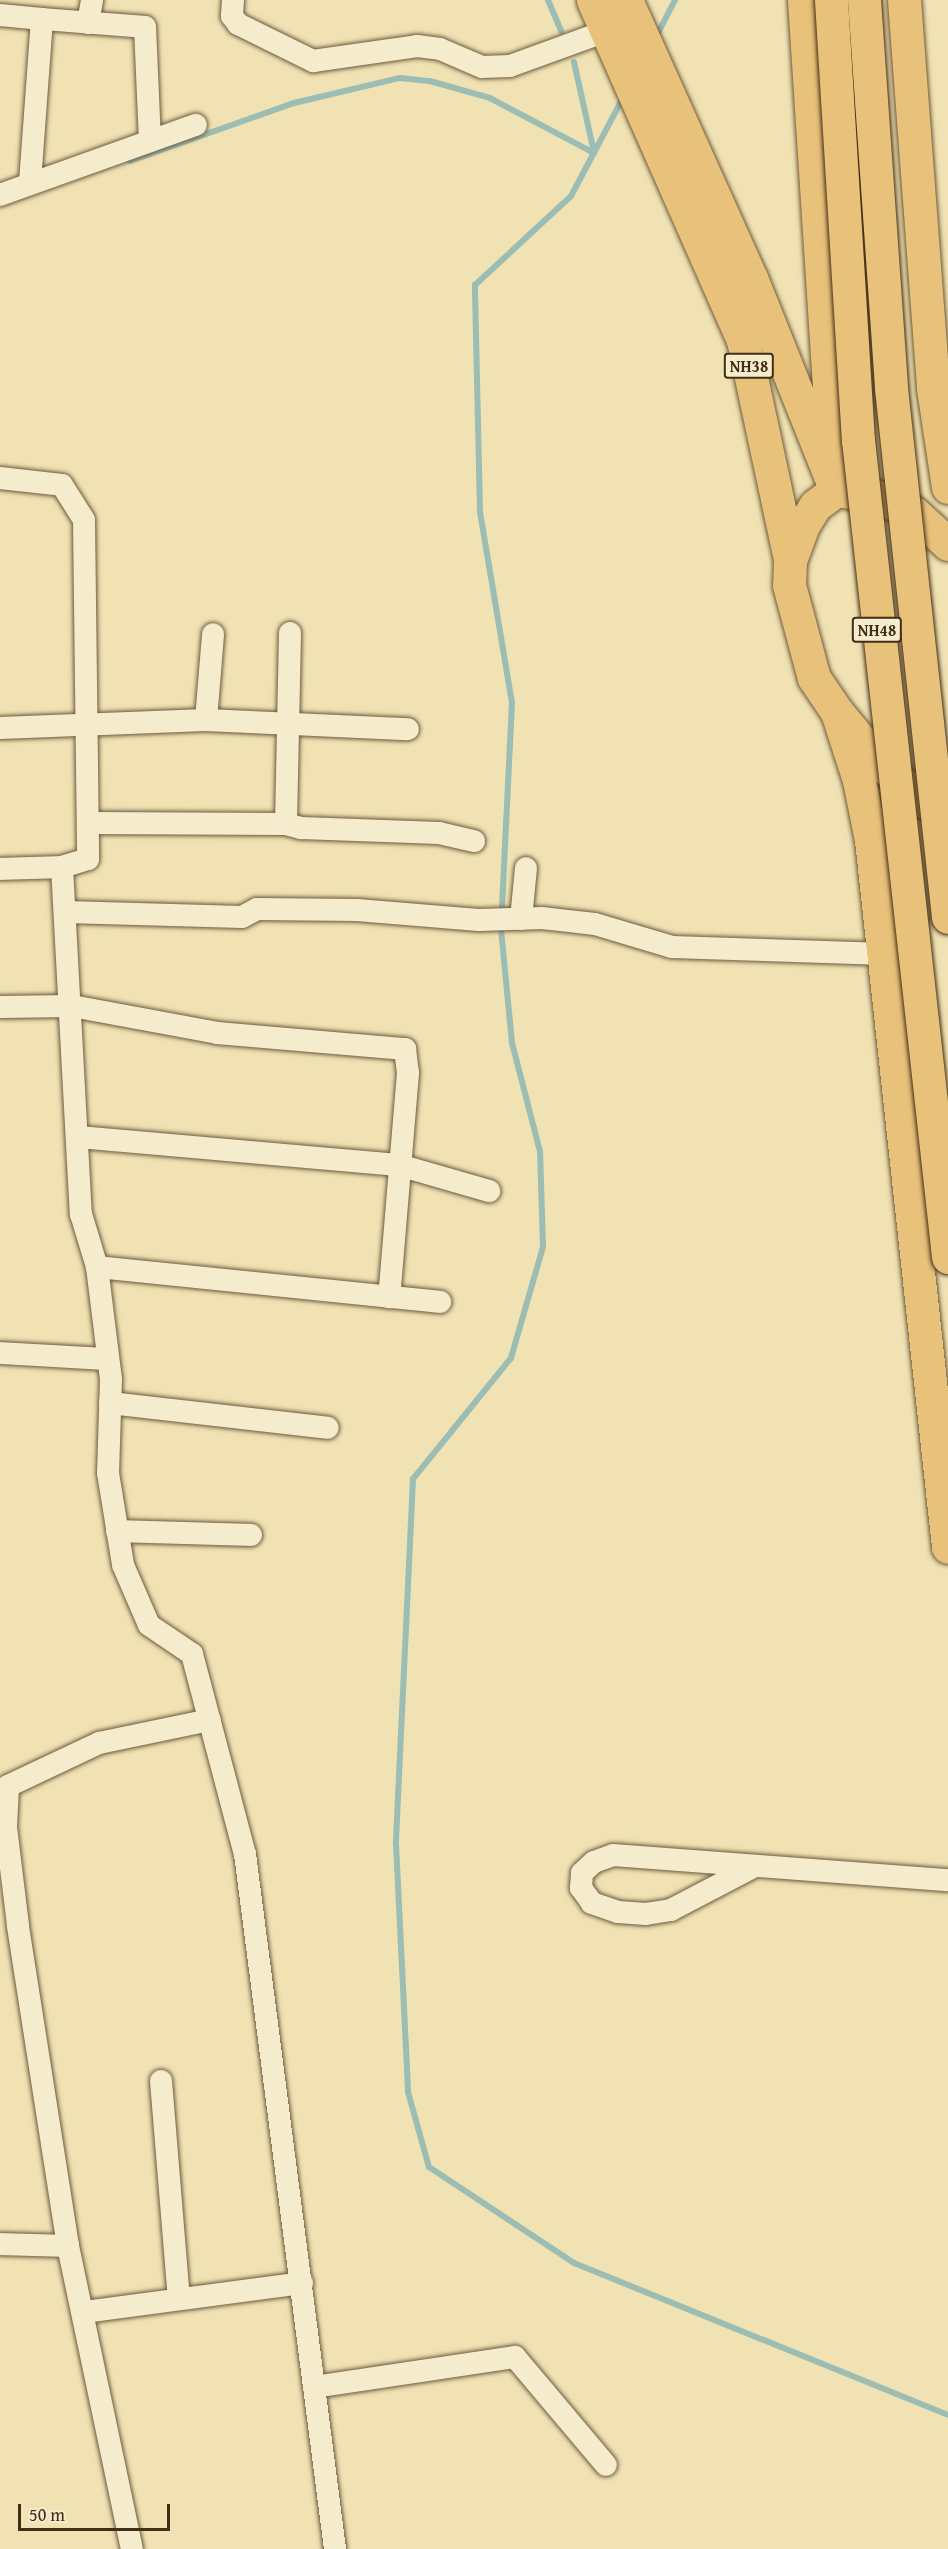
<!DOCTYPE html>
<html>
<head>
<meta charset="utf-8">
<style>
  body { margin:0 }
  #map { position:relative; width:948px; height:2549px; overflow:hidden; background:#f0e2b3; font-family:"Gentium Book Plus",serif }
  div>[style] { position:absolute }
  .stream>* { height:6px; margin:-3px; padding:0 3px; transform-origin:3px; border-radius:3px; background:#9bbdb3 }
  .roads { filter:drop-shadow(0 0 2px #6e5a3c) drop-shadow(0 0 2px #6e5a3c) }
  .minor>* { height:22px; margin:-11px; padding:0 11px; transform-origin:11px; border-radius:11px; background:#f5ecce }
  .highway>* { height:33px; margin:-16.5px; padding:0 16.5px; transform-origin:16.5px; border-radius:16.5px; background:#e8c17a }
  .bridges { filter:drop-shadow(0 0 2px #432d14) drop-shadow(0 0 2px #432d14) }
  .highway-bridge>* { height:33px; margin:-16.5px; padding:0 16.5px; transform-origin:16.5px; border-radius:16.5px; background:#e8c17a }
  span { translate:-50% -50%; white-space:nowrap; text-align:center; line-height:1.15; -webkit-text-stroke:4.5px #f5ecce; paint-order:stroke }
  .shield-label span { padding:2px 4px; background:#f5ecce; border:2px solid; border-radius:4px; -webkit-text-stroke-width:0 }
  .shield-label { font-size:16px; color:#432d14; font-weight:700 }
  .scale { position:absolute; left:18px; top:2504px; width:152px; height:27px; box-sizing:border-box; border:3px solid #432d14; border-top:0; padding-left:8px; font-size:18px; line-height:21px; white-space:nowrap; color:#432d14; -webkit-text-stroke:4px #f5ecce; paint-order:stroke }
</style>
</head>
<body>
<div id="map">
  <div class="stream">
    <div style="left:548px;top:0;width:34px;rotate:67deg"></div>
    <div style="left:656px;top:37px;width:42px;rotate:-62.8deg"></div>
    <div style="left:574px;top:62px;width:92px;rotate:77.5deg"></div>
    <div style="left:130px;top:161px;width:174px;rotate:-19.5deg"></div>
    <div style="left:294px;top:103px;width:109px;rotate:-13.3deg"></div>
    <div style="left:400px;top:78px;width:30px;rotate:6deg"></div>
    <div style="left:430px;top:81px;width:62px;rotate:15.8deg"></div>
    <div style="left:490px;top:98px;width:118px;rotate:27.9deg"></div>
    <div style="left:502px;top:907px;width:204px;rotate:-87.2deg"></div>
    <div style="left:512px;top:703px;width:195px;rotate:-99.5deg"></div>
    <div style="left:480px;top:511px;width:226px;rotate:-91.3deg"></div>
    <div style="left:475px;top:285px;width:131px;rotate:-42.8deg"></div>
    <div style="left:571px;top:196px;width:113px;rotate:-62.1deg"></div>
    <div style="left:501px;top:929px;width:115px;rotate:84.5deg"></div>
    <div style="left:512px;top:1043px;width:112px;rotate:75.5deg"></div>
    <div style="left:540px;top:1151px;width:96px;rotate:88.2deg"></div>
    <div style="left:543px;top:1247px;width:116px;rotate:106.1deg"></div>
    <div style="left:511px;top:1358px;width:156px;rotate:129deg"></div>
    <div style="left:413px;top:1479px;width:365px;rotate:92.7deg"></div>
    <div style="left:396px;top:1844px;width:248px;rotate:87.2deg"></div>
    <div style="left:408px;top:2092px;width:78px;rotate:74.4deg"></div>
    <div style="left:429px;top:2167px;width:174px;rotate:33.5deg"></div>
    <div style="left:574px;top:2263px;width:404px;rotate:22.1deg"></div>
  </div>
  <div class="roads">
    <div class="minor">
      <div style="left:233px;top:0;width:16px;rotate:94deg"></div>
      <div style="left:232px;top:16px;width:10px;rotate:53deg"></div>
      <div style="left:238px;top:24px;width:84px;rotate:26.3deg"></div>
      <div style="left:313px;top:61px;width:105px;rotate:-8.2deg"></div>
      <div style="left:417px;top:46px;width:23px;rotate:7deg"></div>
      <div style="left:440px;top:49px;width:46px;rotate:23.2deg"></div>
      <div style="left:482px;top:67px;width:28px;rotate:-2deg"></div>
      <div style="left:510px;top:66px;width:102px;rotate:-20deg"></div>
      <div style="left:0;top:15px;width:42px;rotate:5.4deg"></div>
      <div style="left:42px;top:19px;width:165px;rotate:94.2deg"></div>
      <div style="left:42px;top:19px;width:103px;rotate:4.4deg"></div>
      <div style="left:145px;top:27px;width:114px;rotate:87.5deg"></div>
      <div style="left:88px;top:23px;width:23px;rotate:-80deg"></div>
      <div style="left:0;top:195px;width:208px;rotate:-19.7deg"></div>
      <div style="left:0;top:478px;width:62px;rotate:6.4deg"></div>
      <div style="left:62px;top:485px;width:41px;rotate:57.8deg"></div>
      <div style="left:84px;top:520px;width:339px;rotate:89.3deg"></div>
      <div style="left:88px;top:859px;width:27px;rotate:163deg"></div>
      <div style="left:62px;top:867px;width:348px;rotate:86.9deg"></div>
      <div style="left:81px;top:1214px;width:55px;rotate:73.2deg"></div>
      <div style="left:97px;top:1267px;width:113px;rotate:82.9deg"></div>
      <div style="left:111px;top:1379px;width:94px;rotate:91.8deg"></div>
      <div style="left:108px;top:1473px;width:93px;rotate:80.7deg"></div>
      <div style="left:123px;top:1565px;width:65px;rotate:66.6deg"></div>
      <div style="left:149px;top:1625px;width:52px;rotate:34deg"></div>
      <div style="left:192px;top:1654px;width:207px;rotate:75.2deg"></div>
      <div style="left:245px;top:1854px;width:701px;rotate:82.62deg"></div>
      <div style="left:206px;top:720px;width:86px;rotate:-85.3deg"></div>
      <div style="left:0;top:728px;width:206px;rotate:-2.2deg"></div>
      <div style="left:206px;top:720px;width:202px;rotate:2.6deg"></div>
      <div style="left:88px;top:823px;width:198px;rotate:0.3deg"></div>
      <div style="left:286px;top:824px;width:16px;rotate:15deg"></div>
      <div style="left:301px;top:828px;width:138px;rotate:2.1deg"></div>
      <div style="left:439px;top:833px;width:36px;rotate:13deg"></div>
      <div style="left:286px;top:824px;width:191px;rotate:-88.8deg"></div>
      <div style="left:0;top:869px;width:62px;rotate:-1.8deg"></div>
      <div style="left:66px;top:912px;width:176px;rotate:1.6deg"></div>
      <div style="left:242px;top:917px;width:17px;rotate:-28deg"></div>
      <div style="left:257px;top:909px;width:100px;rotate:0.6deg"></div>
      <div style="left:357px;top:910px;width:122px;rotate:4.7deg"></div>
      <div style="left:479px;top:920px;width:63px;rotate:-1.8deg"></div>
      <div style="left:542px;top:918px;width:53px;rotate:6.5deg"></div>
      <div style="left:595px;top:924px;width:80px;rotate:16.6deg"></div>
      <div style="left:672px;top:947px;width:214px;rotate:1.9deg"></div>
      <div style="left:521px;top:919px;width:51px;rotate:-84.4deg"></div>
      <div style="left:0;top:1007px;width:72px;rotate:-0.8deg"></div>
      <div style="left:72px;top:1006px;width:147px;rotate:10.5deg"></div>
      <div style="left:217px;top:1033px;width:189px;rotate:4.9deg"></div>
      <div style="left:405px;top:1049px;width:24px;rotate:83deg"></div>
      <div style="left:408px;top:1073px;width:225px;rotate:94.8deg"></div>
      <div style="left:78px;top:1137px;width:322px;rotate:5deg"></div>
      <div style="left:399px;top:1165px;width:94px;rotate:16.1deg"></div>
      <div style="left:97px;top:1267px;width:345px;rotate:5.8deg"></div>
      <div style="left:0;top:1353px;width:108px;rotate:3.2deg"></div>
      <div style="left:110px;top:1403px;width:219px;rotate:6.5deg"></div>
      <div style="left:117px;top:1531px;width:134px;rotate:1.7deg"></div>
      <div style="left:755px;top:1866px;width:95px;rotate:152.4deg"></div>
      <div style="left:671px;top:1910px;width:25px;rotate:171deg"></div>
      <div style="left:646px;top:1914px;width:28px;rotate:-176deg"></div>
      <div style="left:618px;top:1912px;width:28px;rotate:-161deg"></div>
      <div style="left:592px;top:1903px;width:19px;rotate:-126deg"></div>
      <div style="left:581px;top:1888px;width:15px;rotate:-86deg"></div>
      <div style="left:582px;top:1873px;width:16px;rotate:-43deg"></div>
      <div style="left:594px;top:1862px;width:20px;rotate:-20deg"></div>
      <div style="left:613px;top:1855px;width:336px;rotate:4.3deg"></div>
      <div style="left:161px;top:2081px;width:218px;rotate:85.3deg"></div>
      <div style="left:0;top:2244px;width:68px;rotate:1.7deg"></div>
      <div style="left:68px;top:2246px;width:310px;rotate:78.1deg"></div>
      <div style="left:68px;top:2246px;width:325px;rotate:-98.9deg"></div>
      <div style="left:18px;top:1925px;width:99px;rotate:-97deg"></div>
      <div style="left:6px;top:1827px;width:41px;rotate:-87.2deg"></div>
      <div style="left:8px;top:1786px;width:101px;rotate:-25.3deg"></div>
      <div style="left:99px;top:1743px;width:113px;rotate:-11.7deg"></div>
      <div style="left:85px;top:2312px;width:219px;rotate:-7.6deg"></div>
      <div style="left:314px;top:2387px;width:203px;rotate:-8.5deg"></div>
      <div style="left:515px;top:2357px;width:141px;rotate:49.9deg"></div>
    </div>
    <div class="highway">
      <div style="left:593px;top:0;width:372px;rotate:66.2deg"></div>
      <div style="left:743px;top:340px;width:225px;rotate:77.9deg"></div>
      <div style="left:626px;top:0;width:305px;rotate:65.8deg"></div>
      <div style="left:751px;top:278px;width:228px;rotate:68.2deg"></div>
      <div style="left:804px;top:0;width:459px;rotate:86.3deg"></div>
      <div style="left:904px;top:0;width:389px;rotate:85.7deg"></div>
      <div style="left:933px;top:388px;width:100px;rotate:81.4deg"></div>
      <div style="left:948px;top:544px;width:46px;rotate:-137.6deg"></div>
      <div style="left:914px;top:513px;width:43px;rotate:-156.4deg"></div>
      <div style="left:875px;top:496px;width:39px;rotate:-171deg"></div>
      <div style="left:836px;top:490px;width:26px;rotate:143deg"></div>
      <div style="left:815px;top:506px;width:22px;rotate:122deg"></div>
      <div style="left:803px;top:525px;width:37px;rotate:110deg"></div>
      <div style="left:790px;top:560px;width:25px;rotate:92deg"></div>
      <div style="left:789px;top:585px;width:96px;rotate:75deg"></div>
      <div style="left:814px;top:678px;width:41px;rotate:55.9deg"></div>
      <div style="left:837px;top:712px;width:64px;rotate:50.1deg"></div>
      <div style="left:878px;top:761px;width:58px;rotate:42.2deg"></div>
      <div style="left:921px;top:800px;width:30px;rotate:27deg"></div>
      <div style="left:837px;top:712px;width:71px;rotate:72.1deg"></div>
      <div style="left:859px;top:780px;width:61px;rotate:78.7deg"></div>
      <div style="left:871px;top:840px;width:711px;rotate:83.78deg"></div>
    </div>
  </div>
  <div class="bridges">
    <div class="highway-bridge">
      <div style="left:831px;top:0;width:441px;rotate:86.5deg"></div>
      <div style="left:858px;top:440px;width:822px;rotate:83.71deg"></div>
      <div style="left:864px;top:0;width:389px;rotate:86deg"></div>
      <div style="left:891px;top:388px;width:532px;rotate:83.85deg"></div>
    </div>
  </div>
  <div class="shield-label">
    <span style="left:749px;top:366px">NH38</span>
    <span style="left:877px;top:630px">NH48</span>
  </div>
  <div class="scale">50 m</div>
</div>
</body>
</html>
